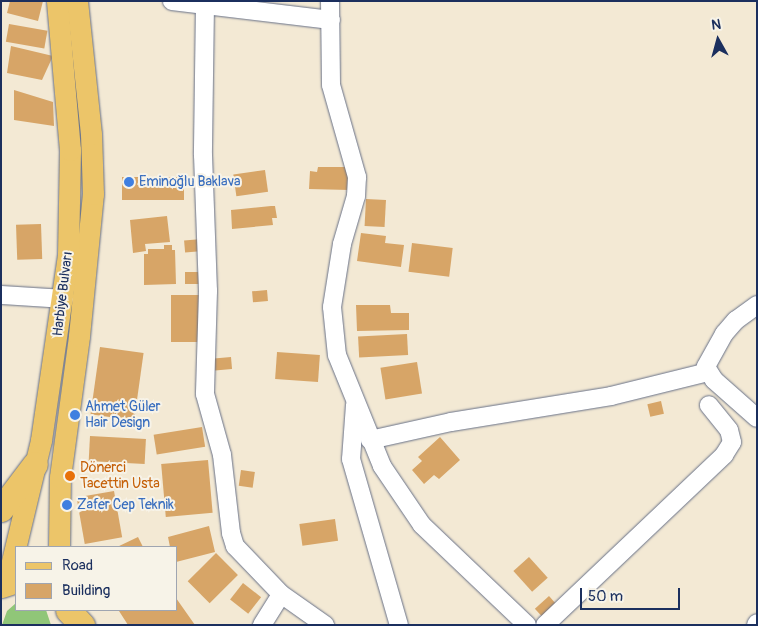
<!DOCTYPE html>
<html>
<head>
<meta charset="utf-8">
<style>
  body { margin:0 }
  #map { position:relative; width:758px; height:626px; overflow:hidden; background:#f3e9d4; font-family:Pangolin,sans-serif }
  div>[style] { position:absolute }
  .green>* { inset:0; background:#90c678 }
  .building>* { inset:0; background:#d7a567; transform-origin:0 0 }
  .roads { filter:drop-shadow(0 0 1px #677087) drop-shadow(0 0 1px #677087) }
  .minor>* { height:18px; margin:-9px; padding:0 9px; transform-origin:9px; border-radius:9px; background:#fff }
  .major>* { height:21px; margin:-10.5px; padding:0 10.5px; transform-origin:10.5px; border-radius:10.5px; background:#ecc569 }
  .highway>* { height:25px; margin:-12.5px; padding:0 12.5px; transform-origin:12.5px; border-radius:12.5px; background:#ecc569 }
  .dots>* { width:14px; height:14px; translate:-50% -50%; box-sizing:border-box; border:2px solid #f7f3e8; border-radius:50% }
  span { translate:-50% -50%; white-space:nowrap; text-align:center; line-height:1.15; -webkit-text-stroke:4px #f7f3e8; paint-order:stroke }
  .shop-label { font-size:14px; color:#366cbe }
  .left { translate:0 -50%; text-align:left }
  .street-label { font-size:14px; color:#1b2f5e }
  .food-label { font-size:14px; color:#c56008 }
  .frame { position:absolute; inset:0; border:2px solid #1b2f5e; pointer-events:none }
  .legend { position:absolute; left:15px; top:546px; width:162px; height:65px; box-sizing:border-box; background:#f7f3e8; border:1px solid #9fa5b1; margin:0; padding:6px 9px; list-style:none; font-size:15px; color:#1b2f5e }
  .legend li { display:flex; align-items:center; gap:10px; height:25px }
  .legend b { width:25px; border:1px solid #9fa5b1 }
  .north { position:absolute; left:693px; top:15px; width:50px; height:50px; -webkit-text-stroke:4px #f7f3e8; paint-order:stroke; rotate:353deg; font-size:14px; font-weight:700; line-height:20px; text-align:center; color:#1b2f5e }
  .north::after { content:''; display:block; margin:auto; width:18px; height:22px; background:#1b2f5e; clip-path:polygon(50% 0,100% 100%,50% 72%,0 100%) }
  .scale { position:absolute; left:580px; top:588px; width:100px; height:22px; box-sizing:border-box; border:2px solid #1b2f5e; border-top:0; padding-left:6px; font-size:15px; line-height:18px; white-space:nowrap; color:#1b2f5e; -webkit-text-stroke:4px #f7f3e8; paint-order:stroke }
</style>
</head>
<body>
<div id="map">
  <div class="green">
    <div style="clip-path:polygon(16px 603px,16px 610px,46px 610px,51px 625px,2px 625px,7px 611px)"></div>
  </div>
  <div class="building">
    <div style="clip-path:polygon(10px 1px,43px 1px,38px 21px,7px 13px)"></div>
    <div style="left:9px;top:24px;width:39px;height:18px;rotate:10deg"></div>
    <div style="clip-path:polygon(11px 46px,53px 56px,42px 80px,7px 73px)"></div>
    <div style="clip-path:polygon(14px 90px,53px 102px,54px 126px,14px 120px)"></div>
    <div style="clip-path:polygon(318px 167px,350px 167px,349px 190px,309px 189px,310px 171px,317px 172px)"></div>
    <div style="left:265px;top:170px;width:22px;height:32px;rotate:82deg"></div>
    <div style="left:184px;top:177px;width:23px;height:62px;rotate:90deg"></div>
    <div style="left:366px;top:199px;width:20px;height:27px;rotate:3deg"></div>
    <div style="clip-path:polygon(271px 206px,275px 206px,277px 218px,272px 218px,273px 225px,232px 229px,231px 210px)"></div>
    <div style="clip-path:polygon(167px 216px,170px 242px,145px 244px,146px 251px,133px 253px,130px 220px)"></div>
    <div style="left:41px;top:224px;width:35px;height:25px;rotate:88deg"></div>
    <div style="clip-path:polygon(361px 233px,386px 236px,385px 243px,404px 245px,401px 267px,357px 261px)"></div>
    <div style="left:202px;top:239px;width:12px;height:18px;rotate:85deg"></div>
    <div style="left:412px;top:243px;width:41px;height:29px;rotate:7deg"></div>
    <div style="clip-path:polygon(164px 245px,172px 245px,172px 250px,175px 250px,176px 284px,144px 285px,144px 254px,148px 254px,148px 249px,164px 249px)"></div>
    <div style="left:201px;top:272px;width:12px;height:16px;rotate:90deg"></div>
    <div style="left:267px;top:290px;width:11px;height:15px;rotate:85deg"></div>
    <div style="left:171px;top:295px;width:28px;height:47px"></div>
    <div style="clip-path:polygon(356px 305px,390px 305px,391px 313px,409px 313px,409px 330px,357px 331px)"></div>
    <div style="left:407px;top:334px;width:21px;height:49px;rotate:87deg"></div>
    <div style="left:100px;top:347px;width:44px;height:68px;rotate:8deg"></div>
    <div style="left:277px;top:352px;width:43px;height:27px;rotate:4deg"></div>
    <div style="left:231px;top:357px;width:12px;height:17px;rotate:85deg"></div>
    <div style="left:417px;top:362px;width:32px;height:37px;rotate:81deg"></div>
    <div style="left:661px;top:401px;width:13px;height:14px;rotate:77deg"></div>
    <div style="left:202px;top:427px;width:20px;height:49px;rotate:81deg"></div>
    <div style="left:90px;top:436px;width:56px;height:25px;rotate:3deg"></div>
    <div style="clip-path:polygon(440px 437px,460px 460px,439px 479px,434px 475px,424px 484px,412px 470px,422px 461px,418px 457px)"></div>
    <div style="left:208px;top:460px;width:53px;height:47px;rotate:85deg"></div>
    <div style="left:241px;top:470px;width:14px;height:16px;rotate:8deg"></div>
    <div style="left:114px;top:491px;width:47px;height:38px;rotate:80deg"></div>
    <div style="left:335px;top:519px;width:22px;height:36px;rotate:82deg"></div>
    <div style="clip-path:polygon(209px 526px,215px 552px,176px 562px,176px 547px,170px 547px,168px 537px)"></div>
    <div style="clip-path:polygon(138px 537px,143px 547px,117px 547px)"></div>
    <div style="left:216px;top:553px;width:31px;height:40px;rotate:45deg"></div>
    <div style="left:529px;top:557px;width:28px;height:21px;rotate:48deg"></div>
    <div style="left:243px;top:583px;width:23px;height:21px;rotate:38deg"></div>
    <div style="left:549px;top:596px;width:13px;height:19px;rotate:48deg"></div>
    <div style="clip-path:polygon(176px 598px,195px 625px,128px 625px,119px 611px,176px 610px)"></div>
  </div>
  <div class="roads">
    <div class="minor">
      <div style="left:172px;top:1px;width:160px;rotate:6.8deg"></div>
      <div style="left:330px;top:1px;width:84px;rotate:89.3deg"></div>
      <div style="left:331px;top:85px;width:96px;rotate:74.2deg"></div>
      <div style="left:357px;top:177px;width:19px;rotate:93deg"></div>
      <div style="left:356px;top:196px;width:50px;rotate:106.3deg"></div>
      <div style="left:342px;top:244px;width:64px;rotate:99deg"></div>
      <div style="left:332px;top:307px;width:48px;rotate:84.1deg"></div>
      <div style="left:337px;top:355px;width:120px;rotate:67.9deg"></div>
      <div style="left:382px;top:466px;width:71px;rotate:55.9deg"></div>
      <div style="left:422px;top:525px;width:145px;rotate:43.6deg"></div>
      <div style="left:205px;top:4px;width:151px;rotate:90.8deg"></div>
      <div style="left:203px;top:155px;width:136px;rotate:87.9deg"></div>
      <div style="left:208px;top:291px;width:103px;rotate:91.7deg"></div>
      <div style="left:205px;top:394px;width:63px;rotate:74.4deg"></div>
      <div style="left:222px;top:455px;width:79px;rotate:83.4deg"></div>
      <div style="left:231px;top:533px;width:14px;rotate:73deg"></div>
      <div style="left:235px;top:546px;width:66px;rotate:46.2deg"></div>
      <div style="left:281px;top:594px;width:54px;rotate:35.2deg"></div>
      <div style="left:1px;top:295px;width:63px;rotate:3.6deg"></div>
      <div style="left:757px;top:305px;width:26px;rotate:144deg"></div>
      <div style="left:736px;top:320px;width:18px;rotate:131deg"></div>
      <div style="left:724px;top:334px;width:38px;rotate:119deg"></div>
      <div style="left:706px;top:367px;width:15px;rotate:58deg"></div>
      <div style="left:714px;top:380px;width:57px;rotate:41.5deg"></div>
      <div style="left:355px;top:405px;width:54px;rotate:94.2deg"></div>
      <div style="left:351px;top:459px;width:173px;rotate:73.9deg"></div>
      <div style="left:370px;top:440px;width:83px;rotate:-12.5deg"></div>
      <div style="left:451px;top:422px;width:162px;rotate:-9.2deg"></div>
      <div style="left:611px;top:396px;width:100px;rotate:-13.9deg"></div>
      <div style="left:262px;top:625px;width:36px;rotate:-58deg"></div>
      <div style="left:545px;top:625px;width:247px;rotate:-43.5deg"></div>
      <div style="left:724px;top:455px;width:15px;rotate:-58deg"></div>
      <div style="left:732px;top:442px;width:12px;rotate:-104deg"></div>
      <div style="left:729px;top:430px;width:32px;rotate:-129deg"></div>
      <div style="left:756px;top:625px;width:2px;rotate:-63deg"></div>
    </div>
    <div class="major">
      <div style="left:59px;top:547px;width:70px;rotate:-89.2deg"></div>
      <div style="left:60px;top:477px;width:142px;rotate:-82.3deg"></div>
      <div style="left:79px;top:336px;width:143px;rotate:-84.4deg"></div>
      <div style="left:93px;top:194px;width:60px;rotate:-91.9deg"></div>
      <div style="left:91px;top:134px;width:134px;rotate:-96deg"></div>
      <div style="left:7px;top:582px;width:146px;rotate:-76.5deg"></div>
      <div style="left:41px;top:440px;width:187px;rotate:-81.7deg"></div>
      <div style="left:68px;top:255px;width:105px;rotate:-88.9deg"></div>
      <div style="left:70px;top:150px;width:150px;rotate:-95deg"></div>
    </div>
    <div class="highway">
      <div style="left:1px;top:509px;width:56px;rotate:-52.9deg"></div>
      <div style="left:1px;top:585px;width:16px;rotate:-18deg"></div>
      <div style="left:68px;top:610px;width:21px;rotate:47deg"></div>
    </div>
  </div>
  <div class="dots">
    <div style="left:129px;top:182px;background:#3f7fe0"></div>
    <div style="left:75px;top:415px;background:#3f7fe0"></div>
    <div style="left:70px;top:476px;background:#e8710a"></div>
    <div style="left:67px;top:505px;background:#3f7fe0"></div>
  </div>
  <div class="shop-label">
    <span class="left" style="left:139px;top:182px">Eminoğlu Baklava</span>
    <span class="left" style="left:85px;top:415px">Ahmet Güler<br>Hair Design</span>
    <span class="left" style="left:77px;top:505px">Zafer Cep Teknik</span>
  </div>
  <div class="street-label">
    <span style="left:63px;top:294px;rotate:-83deg">Harbiye Bulvarı</span>
  </div>
  <div class="food-label">
    <span class="left" style="left:80px;top:476px">Dönerci<br>Tacettin Usta</span>
  </div>
  <div class="frame"></div>
  <ul class="legend">
  <li><b style="height:6px;background:#ecc569"></b>Road</li>
  <li><b style="height:14px;background:#d7a567"></b>Building</li>
  </ul>
  <div class="north">N</div>
  <div class="scale">50 m</div>
</div>
</body>
</html>
